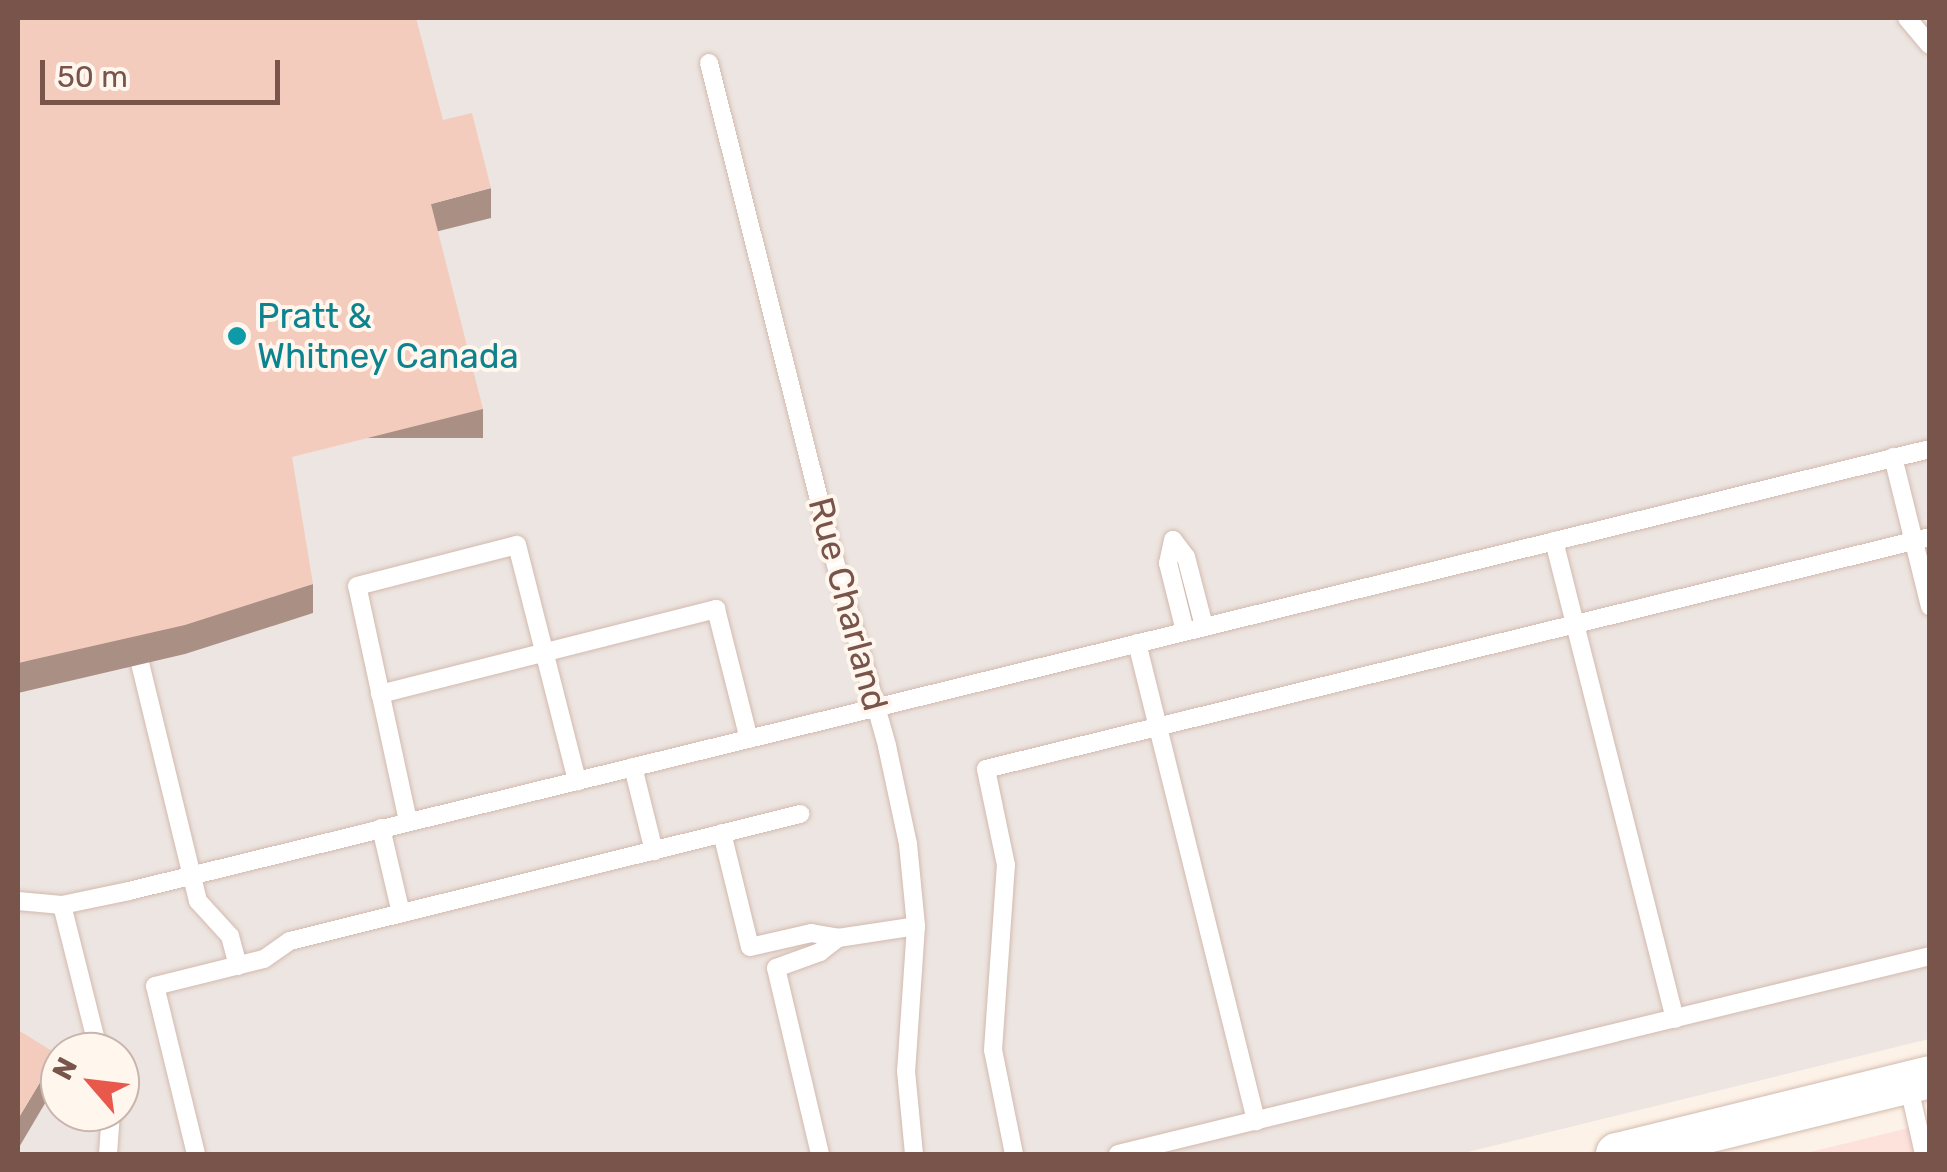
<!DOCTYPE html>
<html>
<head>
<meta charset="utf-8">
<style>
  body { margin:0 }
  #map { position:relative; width:1947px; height:1172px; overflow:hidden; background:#fdf2e7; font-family:Rubik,sans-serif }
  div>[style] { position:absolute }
  .commercial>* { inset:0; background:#fde1db }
  .industrial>* { inset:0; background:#ede5e1 }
  .roads { filter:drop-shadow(0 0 2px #d2baaf) drop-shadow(0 0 2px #d2baaf) }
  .service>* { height:18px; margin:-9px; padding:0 9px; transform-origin:9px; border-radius:9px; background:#fff }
  .tertiary>* { height:42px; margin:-21px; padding:0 21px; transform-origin:21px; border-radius:21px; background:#fff }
  .shaded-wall>* { inset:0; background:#aa8f85; transform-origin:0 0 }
  .building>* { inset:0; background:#f3ccbe }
  .dots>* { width:28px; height:28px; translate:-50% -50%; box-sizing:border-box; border:5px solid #fff6ee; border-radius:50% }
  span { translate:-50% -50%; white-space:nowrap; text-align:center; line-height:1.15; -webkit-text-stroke:8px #fff6ee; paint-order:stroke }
  .culture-label { font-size:35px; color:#0d838f }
  .left { translate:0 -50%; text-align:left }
  .street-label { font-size:35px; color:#78544b }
  .frame { position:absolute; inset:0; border:20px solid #78544b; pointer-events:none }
  .north { position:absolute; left:40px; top:1032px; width:100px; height:100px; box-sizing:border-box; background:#fff6ee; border:2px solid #c9b5ad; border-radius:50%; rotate:298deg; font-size:28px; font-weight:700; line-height:40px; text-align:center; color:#78544b }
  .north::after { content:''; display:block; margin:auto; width:35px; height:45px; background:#e8594b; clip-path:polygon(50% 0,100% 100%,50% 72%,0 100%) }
  .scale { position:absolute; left:40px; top:60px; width:240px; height:45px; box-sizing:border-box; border:5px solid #78544b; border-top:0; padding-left:12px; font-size:30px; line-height:35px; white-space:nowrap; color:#78544b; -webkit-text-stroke:8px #fff6ee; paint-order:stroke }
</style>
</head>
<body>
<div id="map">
  <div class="commercial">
    <div style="clip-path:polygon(1929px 1123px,1929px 1154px,1802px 1154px)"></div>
  </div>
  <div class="industrial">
    <div style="clip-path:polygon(evenodd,18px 18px,1929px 18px,1929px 1039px,1460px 1154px,18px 1154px,18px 18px,60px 1052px,120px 1052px,120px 1112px,60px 1112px,60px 1052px)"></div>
  </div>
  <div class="roads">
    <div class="service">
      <div style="left:1907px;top:18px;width:35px;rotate:50deg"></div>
      <div style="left:709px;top:63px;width:503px;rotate:75.85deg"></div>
      <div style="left:832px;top:551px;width:203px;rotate:74.2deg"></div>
      <div style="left:887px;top:746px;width:100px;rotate:77.9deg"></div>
      <div style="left:908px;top:844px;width:82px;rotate:84.4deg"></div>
      <div style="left:916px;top:926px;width:145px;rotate:93.9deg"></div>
      <div style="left:906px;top:1071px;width:83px;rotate:84.5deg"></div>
      <div style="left:1893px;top:457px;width:154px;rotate:76.1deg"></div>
      <div style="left:1173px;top:540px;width:24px;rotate:102deg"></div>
      <div style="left:1168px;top:563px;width:70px;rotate:76deg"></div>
      <div style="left:1173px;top:540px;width:21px;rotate:53deg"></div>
      <div style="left:1186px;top:557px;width:71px;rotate:75.4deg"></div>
      <div style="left:1554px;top:541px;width:493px;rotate:75.8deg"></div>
      <div style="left:1137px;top:643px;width:493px;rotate:76deg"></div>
      <div style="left:140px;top:663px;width:245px;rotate:76.3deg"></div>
      <div style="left:198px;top:901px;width:47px;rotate:47.6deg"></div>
      <div style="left:230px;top:936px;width:31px;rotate:75deg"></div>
      <div style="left:380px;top:694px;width:347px;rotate:-14.2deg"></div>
      <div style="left:716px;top:609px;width:134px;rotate:75.8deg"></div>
      <div style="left:633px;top:767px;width:87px;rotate:76deg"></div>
      <div style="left:408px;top:821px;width:240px;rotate:-102.2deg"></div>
      <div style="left:357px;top:586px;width:165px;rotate:-14.4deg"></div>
      <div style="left:517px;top:545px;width:244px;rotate:75.7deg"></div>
      <div style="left:381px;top:828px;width:87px;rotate:76.8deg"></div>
      <div style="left:722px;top:833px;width:117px;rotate:76.2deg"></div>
      <div style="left:750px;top:947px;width:63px;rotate:-12.9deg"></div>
      <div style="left:811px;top:933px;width:27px;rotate:10deg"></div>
      <div style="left:18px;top:901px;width:44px;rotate:5.2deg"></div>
      <div style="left:62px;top:905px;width:68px;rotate:-11.8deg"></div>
      <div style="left:129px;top:891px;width:1854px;rotate:-13.79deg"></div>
      <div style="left:62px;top:905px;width:152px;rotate:75.9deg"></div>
      <div style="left:1908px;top:1083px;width:73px;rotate:77.3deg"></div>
      <div style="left:108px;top:1154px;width:42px;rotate:-85.9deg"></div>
      <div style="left:196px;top:1154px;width:173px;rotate:-103.7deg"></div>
      <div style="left:155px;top:986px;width:112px;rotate:-13.9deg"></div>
      <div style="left:264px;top:959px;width:32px;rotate:-35deg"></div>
      <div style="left:290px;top:941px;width:526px;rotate:-13.98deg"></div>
      <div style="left:820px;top:1154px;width:191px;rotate:-103.3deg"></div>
      <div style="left:776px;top:968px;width:47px;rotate:-20deg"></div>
      <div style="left:820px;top:952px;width:23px;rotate:-38deg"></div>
      <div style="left:838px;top:938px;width:79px;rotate:-8.7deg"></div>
      <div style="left:1014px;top:1154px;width:106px;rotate:-101.4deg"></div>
      <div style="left:993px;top:1050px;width:185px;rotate:-86deg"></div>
      <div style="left:1006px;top:865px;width:98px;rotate:-101.8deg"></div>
      <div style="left:986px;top:769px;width:972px;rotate:-13.81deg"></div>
      <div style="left:1118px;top:1154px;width:836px;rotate:-13.7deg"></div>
    </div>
    <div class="tertiary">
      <div style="left:1617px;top:1154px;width:322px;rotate:-13.8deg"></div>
    </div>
  </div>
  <div class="shaded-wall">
    <div style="clip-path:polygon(491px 188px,491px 218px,431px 233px,431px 204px)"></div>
    <div style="left:483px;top:409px;width:29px;height:197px;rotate:90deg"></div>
    <div style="clip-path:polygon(313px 584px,313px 613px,185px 654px,18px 693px,18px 663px)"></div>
    <div style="clip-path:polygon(57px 1054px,57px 1083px,18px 1149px,18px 1119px)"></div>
  </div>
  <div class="building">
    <div style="clip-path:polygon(18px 18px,416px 18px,443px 120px,472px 113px,491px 188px,431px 204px,483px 409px,292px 457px,313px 584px,185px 625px,18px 663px)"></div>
    <div style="clip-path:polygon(18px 1030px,57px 1054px,18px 1119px)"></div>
  </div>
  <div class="dots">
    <div style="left:237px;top:336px;background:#0f9aa8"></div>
  </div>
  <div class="culture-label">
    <span class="left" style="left:257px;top:336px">Pratt &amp;<br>Whitney Canada</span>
  </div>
  <div class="street-label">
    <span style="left:848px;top:604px;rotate:75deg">Rue Charland</span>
  </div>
  <div class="frame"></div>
  <div class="north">N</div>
  <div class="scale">50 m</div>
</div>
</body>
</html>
